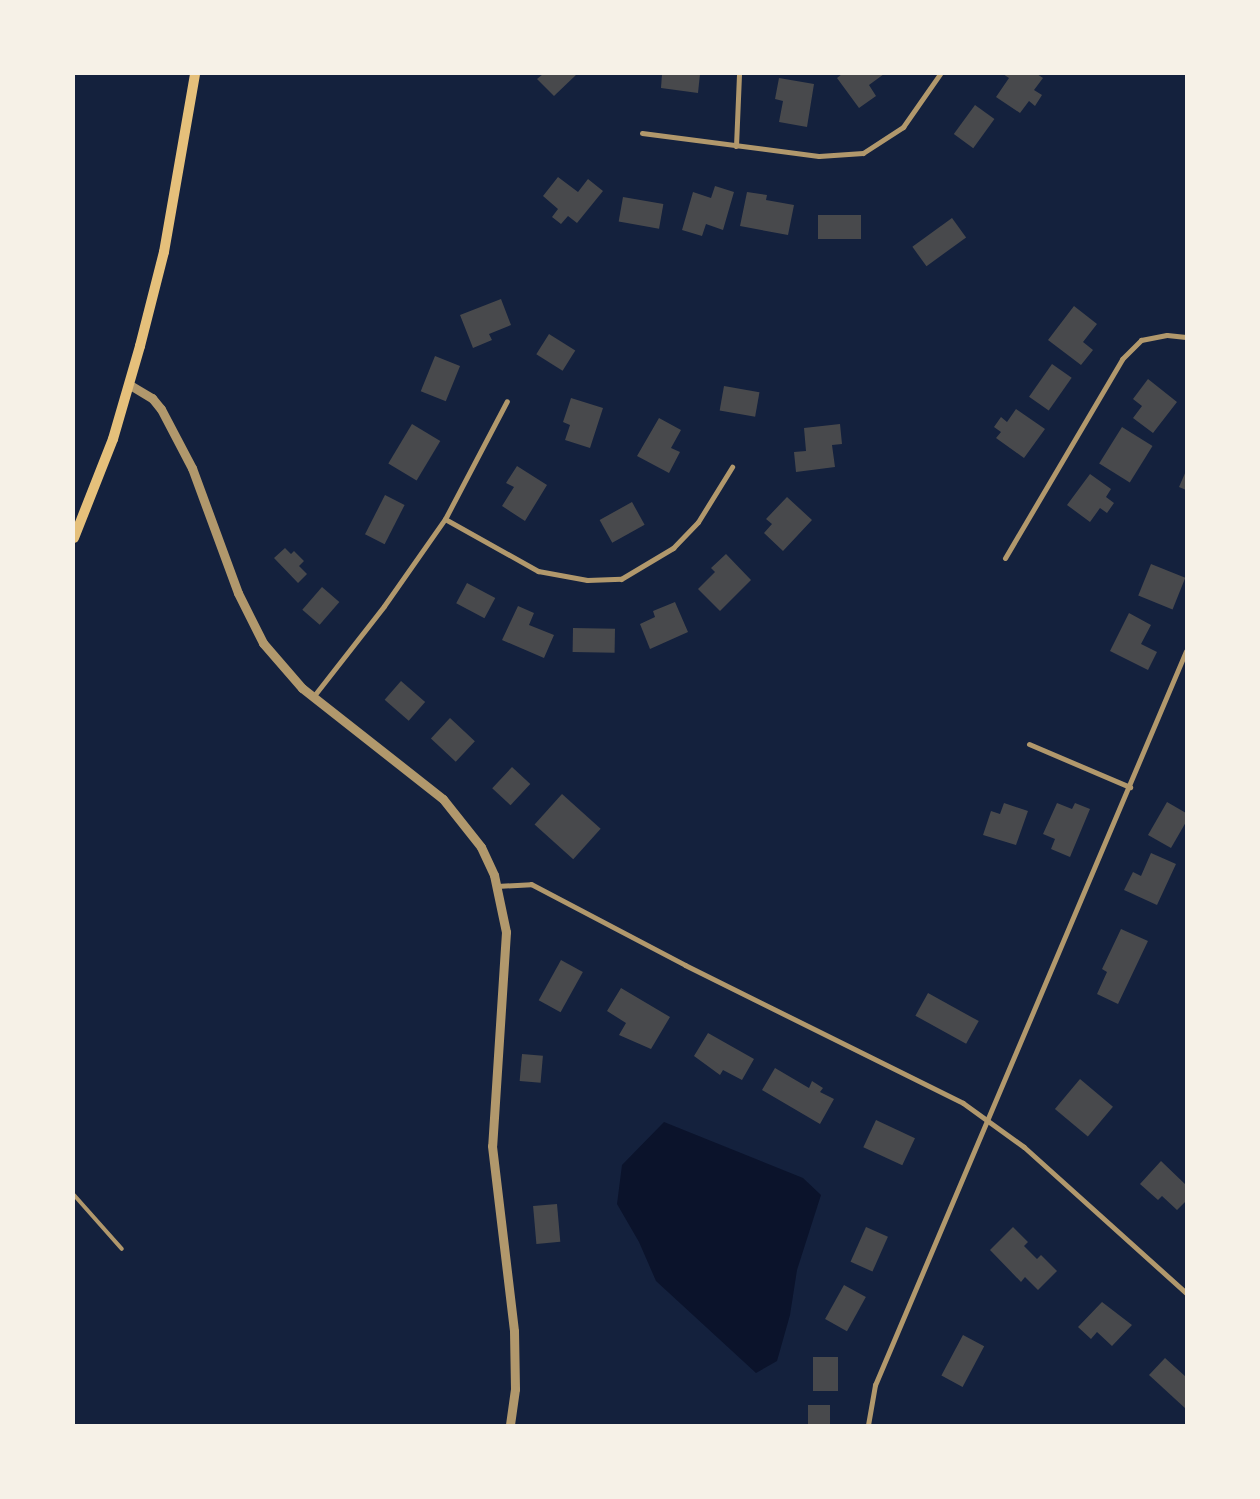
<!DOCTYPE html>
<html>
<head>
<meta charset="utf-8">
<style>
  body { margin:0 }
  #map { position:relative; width:1260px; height:1499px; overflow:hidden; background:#14213d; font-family:Ubuntu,sans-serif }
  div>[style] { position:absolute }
  .water>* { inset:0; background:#0b132b }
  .building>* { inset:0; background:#48494c; transform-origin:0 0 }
  .service>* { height:4px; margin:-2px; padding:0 2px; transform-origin:2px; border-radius:2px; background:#b1986c }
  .minor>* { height:5px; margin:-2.5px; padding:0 2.5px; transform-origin:2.5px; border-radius:2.5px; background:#b1986c }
  .tertiary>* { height:9px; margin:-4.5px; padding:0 4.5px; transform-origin:4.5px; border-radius:4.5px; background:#b1986c }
  .secondary>* { height:10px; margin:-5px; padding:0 5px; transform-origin:5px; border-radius:5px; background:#e5c07b }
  span { translate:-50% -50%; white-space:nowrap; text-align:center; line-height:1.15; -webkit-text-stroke:5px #f6f1e7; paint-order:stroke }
  .frame { position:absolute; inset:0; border:75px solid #f6f1e7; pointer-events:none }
</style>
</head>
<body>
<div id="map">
  <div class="water">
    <div style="clip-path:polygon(664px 1122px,803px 1178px,821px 1195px,797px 1270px,790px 1315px,777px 1361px,756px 1373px,656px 1281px,639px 1242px,617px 1204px,622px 1165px)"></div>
  </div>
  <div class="building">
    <div style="clip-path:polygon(543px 74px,577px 74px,554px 96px,537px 79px)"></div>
    <div style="clip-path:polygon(662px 74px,700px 74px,698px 93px,661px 88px)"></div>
    <div style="clip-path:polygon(842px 74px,884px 74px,869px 85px,876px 96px,859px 108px,837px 78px)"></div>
    <div style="clip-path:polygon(1003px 74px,1037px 74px,1043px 78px,1034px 90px,1042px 95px,1035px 106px,1029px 101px,1020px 113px,996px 97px,1009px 78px)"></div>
    <div style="clip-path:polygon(779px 78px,814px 84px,807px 127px,779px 122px,783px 101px,775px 99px)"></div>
    <div style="left:975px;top:105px;width:24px;height:36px;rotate:36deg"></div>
    <div style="clip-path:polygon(558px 177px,578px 192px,588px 179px,603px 191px,577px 223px,568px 216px,561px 224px,552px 217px,558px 209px,543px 196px)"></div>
    <div style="clip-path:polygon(715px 186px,734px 192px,723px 230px,706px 224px,702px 236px,682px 230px,693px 192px,711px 198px)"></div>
    <div style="clip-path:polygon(747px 192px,767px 195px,766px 200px,794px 205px,788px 235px,740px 226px)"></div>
    <div style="left:623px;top:197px;width:41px;height:25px;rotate:10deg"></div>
    <div style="left:818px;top:215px;width:43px;height:24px"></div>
    <div style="left:952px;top:218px;width:24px;height:49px;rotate:54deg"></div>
    <div style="clip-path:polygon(501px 299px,511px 325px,489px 334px,492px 340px,473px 348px,460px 315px)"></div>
    <div style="clip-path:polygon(1074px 306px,1097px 324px,1083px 342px,1093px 350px,1081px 365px,1048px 340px)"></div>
    <div style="left:549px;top:334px;width:31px;height:24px;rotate:32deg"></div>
    <div style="left:435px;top:356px;width:27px;height:38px;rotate:22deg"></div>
    <div style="left:1052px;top:364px;width:24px;height:40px;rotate:35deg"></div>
    <div style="clip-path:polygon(1148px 379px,1177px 402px,1153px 433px,1133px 418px,1142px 406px,1133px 399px)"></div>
    <div style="left:724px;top:386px;width:36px;height:25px;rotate:10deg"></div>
    <div style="clip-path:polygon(571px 398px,603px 408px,590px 448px,565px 440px,570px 425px,563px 422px)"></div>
    <div style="clip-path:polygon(1016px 409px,1045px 429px,1024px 458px,996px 438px,1001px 432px,994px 427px,1001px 417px,1007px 422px)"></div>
    <div style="clip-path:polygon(659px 418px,681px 430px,671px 448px,680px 452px,669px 473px,637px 456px)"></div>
    <div style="left:412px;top:424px;width:33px;height:46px;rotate:31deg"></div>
    <div style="clip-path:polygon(840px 424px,842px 444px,832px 445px,835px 467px,796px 472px,794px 452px,806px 451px,804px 428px)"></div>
    <div style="left:1122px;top:427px;width:36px;height:43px;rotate:32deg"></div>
    <div style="clip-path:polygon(517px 466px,547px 485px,525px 521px,502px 506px,514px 487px,506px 483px)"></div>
    <div style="clip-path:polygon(1186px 471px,1186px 490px,1179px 487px)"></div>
    <div style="clip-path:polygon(1090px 474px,1111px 489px,1106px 497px,1114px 503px,1107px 513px,1100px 508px,1090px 522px,1067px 505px)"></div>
    <div style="left:385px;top:495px;width:22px;height:44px;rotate:27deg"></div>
    <div style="clip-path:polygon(787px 497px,812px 520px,783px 551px,764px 533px,772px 524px,766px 519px)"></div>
    <div style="left:632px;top:502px;width:26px;height:37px;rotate:61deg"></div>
    <div style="clip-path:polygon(285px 548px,291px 554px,294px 551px,304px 561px,299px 566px,307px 574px,298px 583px,274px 558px)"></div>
    <div style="clip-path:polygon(726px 554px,751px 580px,720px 611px,698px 589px,715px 572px,711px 568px)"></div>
    <div style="left:1151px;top:564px;width:37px;height:34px;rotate:22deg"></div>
    <div style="left:467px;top:583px;width:32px;height:23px;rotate:28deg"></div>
    <div style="left:322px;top:587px;width:23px;height:30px;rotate:41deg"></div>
    <div style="clip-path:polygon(675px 602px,688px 632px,650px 649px,640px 624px,655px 617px,653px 611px)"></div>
    <div style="clip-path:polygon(518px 606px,534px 613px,529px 625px,554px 635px,544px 658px,502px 640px)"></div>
    <div style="clip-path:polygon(1129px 613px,1151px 625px,1141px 644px,1157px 652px,1148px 670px,1110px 651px)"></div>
    <div style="left:573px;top:628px;width:42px;height:24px;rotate:1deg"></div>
    <div style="left:401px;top:681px;width:32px;height:25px;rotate:41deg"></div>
    <div style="left:450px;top:718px;width:34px;height:28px;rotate:43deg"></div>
    <div style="left:512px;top:767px;width:25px;height:29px;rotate:43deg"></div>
    <div style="left:562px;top:794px;width:52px;height:41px;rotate:42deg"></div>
    <div style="clip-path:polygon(1167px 802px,1186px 813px,1186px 822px,1171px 848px,1148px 835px)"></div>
    <div style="clip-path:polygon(1004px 803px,1028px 811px,1016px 845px,983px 835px,991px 811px,1000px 814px)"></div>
    <div style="clip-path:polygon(1057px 803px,1072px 809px,1075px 803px,1090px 809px,1070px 857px,1051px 849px,1055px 839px,1043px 834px)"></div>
    <div style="clip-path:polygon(1151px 853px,1176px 864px,1157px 905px,1124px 890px,1133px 872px,1141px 876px)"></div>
    <div style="clip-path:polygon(1121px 929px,1148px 941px,1118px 1004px,1097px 994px,1107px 972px,1102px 969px)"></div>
    <div style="left:561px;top:960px;width:25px;height:46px;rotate:29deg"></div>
    <div style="clip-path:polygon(621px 988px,670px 1017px,651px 1049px,619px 1035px,626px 1023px,607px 1011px)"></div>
    <div style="left:928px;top:993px;width:58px;height:26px;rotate:29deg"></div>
    <div style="clip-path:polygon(708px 1033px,754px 1059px,742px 1080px,723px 1070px,720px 1075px,694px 1056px)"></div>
    <div style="left:522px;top:1054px;width:21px;height:27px;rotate:5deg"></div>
    <div style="clip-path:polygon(775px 1068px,809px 1088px,812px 1081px,823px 1088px,820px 1092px,834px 1099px,820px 1124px,762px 1090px)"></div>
    <div style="left:1080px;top:1079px;width:43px;height:39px;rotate:40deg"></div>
    <div style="left:876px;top:1120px;width:43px;height:30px;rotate:25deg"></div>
    <div style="clip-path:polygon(1161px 1161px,1186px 1185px,1186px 1201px,1177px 1210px,1162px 1196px,1158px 1200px,1140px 1184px)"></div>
    <div style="left:557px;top:1204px;width:38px;height:24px;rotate:85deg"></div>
    <div style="left:866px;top:1227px;width:24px;height:38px;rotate:24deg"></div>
    <div style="clip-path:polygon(1013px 1227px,1028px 1242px,1024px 1246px,1037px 1259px,1041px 1255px,1057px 1271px,1038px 1290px,1025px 1277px,1021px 1282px,990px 1250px)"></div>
    <div style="left:844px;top:1285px;width:25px;height:39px;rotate:29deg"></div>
    <div style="clip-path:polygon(1102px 1302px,1132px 1325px,1112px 1346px,1097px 1332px,1091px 1339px,1078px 1327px)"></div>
    <div style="left:963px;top:1335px;width:24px;height:46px;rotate:28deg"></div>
    <div style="left:813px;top:1357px;width:25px;height:34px"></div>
    <div style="clip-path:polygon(1165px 1358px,1186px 1377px,1186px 1409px,1149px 1375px)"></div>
    <div style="left:808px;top:1405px;width:22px;height:20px"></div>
  </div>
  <div class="service">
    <div style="left:74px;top:1195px;width:72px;rotate:48.4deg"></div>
  </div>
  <div class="minor">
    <div style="left:642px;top:133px;width:178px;rotate:7.4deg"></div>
    <div style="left:819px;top:156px;width:44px;rotate:-3.9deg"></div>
    <div style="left:863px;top:153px;width:48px;rotate:-33deg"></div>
    <div style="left:903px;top:127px;width:65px;rotate:-55.1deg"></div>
    <div style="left:736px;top:146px;width:72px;rotate:-87.6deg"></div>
    <div style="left:445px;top:519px;width:107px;rotate:29.2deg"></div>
    <div style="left:538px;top:571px;width:50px;rotate:10.4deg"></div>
    <div style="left:587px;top:580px;width:34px;rotate:-2deg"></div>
    <div style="left:621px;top:579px;width:61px;rotate:-30.8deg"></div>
    <div style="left:673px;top:548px;width:36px;rotate:-46deg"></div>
    <div style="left:698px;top:522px;width:65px;rotate:-58.3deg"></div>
    <div style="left:1005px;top:558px;width:231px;rotate:-59.5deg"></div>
    <div style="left:1122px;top:359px;width:27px;rotate:-45deg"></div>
    <div style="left:1141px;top:340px;width:26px;rotate:-11deg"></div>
    <div style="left:1167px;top:335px;width:19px;rotate:6deg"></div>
    <div style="left:313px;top:697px;width:115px;rotate:-52deg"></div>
    <div style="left:384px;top:606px;width:106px;rotate:-55deg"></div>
    <div style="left:445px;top:519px;width:133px;rotate:-62.3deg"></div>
    <div style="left:1029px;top:744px;width:110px;rotate:23.1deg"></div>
    <div style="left:497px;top:886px;width:34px;rotate:-3deg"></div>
    <div style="left:531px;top:884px;width:174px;rotate:27.7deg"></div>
    <div style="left:685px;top:965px;width:310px;rotate:26.4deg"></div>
    <div style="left:963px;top:1103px;width:75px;rotate:35.8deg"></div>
    <div style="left:1024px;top:1147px;width:218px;rotate:42deg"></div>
    <div style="left:868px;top:1425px;width:41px;rotate:-80.1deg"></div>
    <div style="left:875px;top:1385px;width:797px;rotate:-67.04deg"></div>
  </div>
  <div class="tertiary">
    <div style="left:130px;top:385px;width:26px;rotate:31deg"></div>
    <div style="left:152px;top:398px;width:14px;rotate:51deg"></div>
    <div style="left:161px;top:409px;width:67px;rotate:62.3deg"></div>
    <div style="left:192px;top:468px;width:133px;rotate:69.8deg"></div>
    <div style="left:238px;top:593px;width:56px;rotate:63.4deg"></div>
    <div style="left:263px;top:643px;width:60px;rotate:49.1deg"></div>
    <div style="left:302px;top:688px;width:179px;rotate:38.2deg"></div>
    <div style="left:443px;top:799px;width:61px;rotate:51.6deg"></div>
    <div style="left:481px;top:847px;width:31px;rotate:65deg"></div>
    <div style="left:494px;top:875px;width:58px;rotate:78.1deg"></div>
    <div style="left:506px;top:932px;width:214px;rotate:93.7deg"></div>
    <div style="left:492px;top:1146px;width:186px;rotate:83.2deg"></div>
    <div style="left:514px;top:1331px;width:58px;rotate:89deg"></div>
    <div style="left:515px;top:1389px;width:36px;rotate:98deg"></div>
  </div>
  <div class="secondary">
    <div style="left:74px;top:538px;width:106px;rotate:-68.5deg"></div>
    <div style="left:113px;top:439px;width:97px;rotate:-73.8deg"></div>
    <div style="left:140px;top:346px;width:97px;rotate:-75.7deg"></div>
    <div style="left:164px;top:252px;width:181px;rotate:-80.1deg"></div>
  </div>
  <div class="frame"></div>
</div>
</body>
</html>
